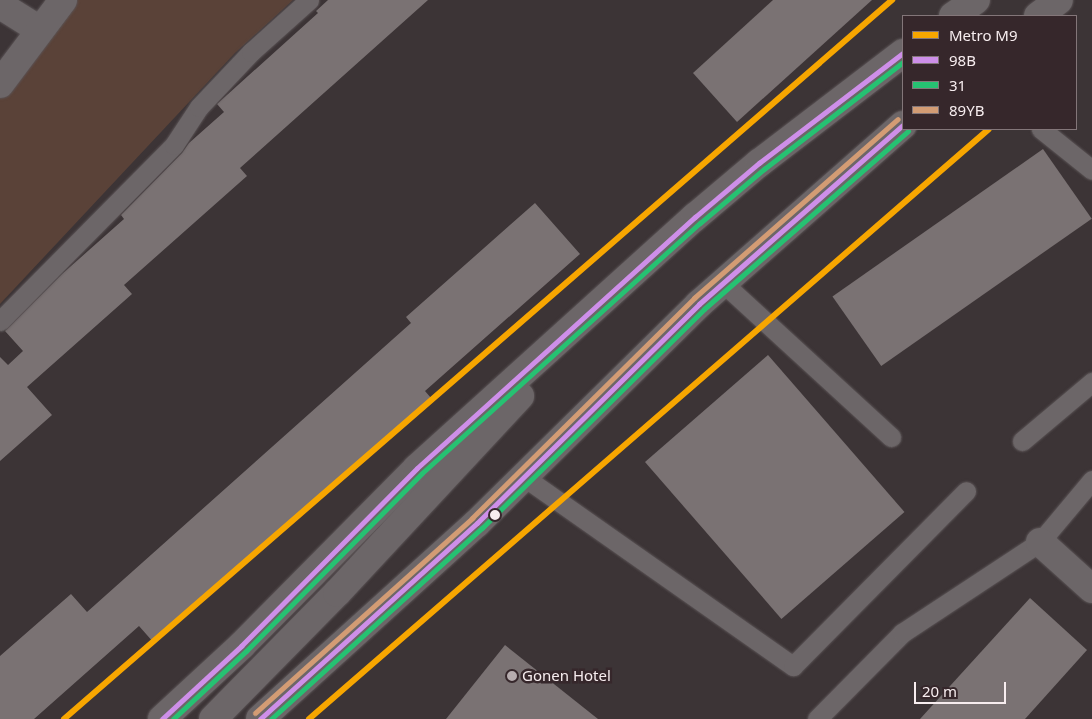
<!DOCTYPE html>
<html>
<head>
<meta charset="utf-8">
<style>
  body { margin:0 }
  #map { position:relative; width:1092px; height:719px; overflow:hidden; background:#3c3436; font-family:"Noto Sans",sans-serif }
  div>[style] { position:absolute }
  .green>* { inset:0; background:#5a4238 }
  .building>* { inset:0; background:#7a7273; transform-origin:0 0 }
  .roads { filter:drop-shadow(0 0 1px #5a5355) drop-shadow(0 0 1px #5a5355) }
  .lane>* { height:19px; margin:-9.5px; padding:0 9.5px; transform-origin:9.5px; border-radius:9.5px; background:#6c6668 }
  .street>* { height:28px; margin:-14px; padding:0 14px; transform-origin:14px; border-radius:14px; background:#6c6668 }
  .secondary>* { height:28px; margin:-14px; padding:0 14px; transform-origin:14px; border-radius:14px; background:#6c6668 }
  .bus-1>* { height:5px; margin:-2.5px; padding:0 2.5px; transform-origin:2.5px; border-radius:2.5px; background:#ce8fe9 }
  .bus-2>* { height:5px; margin:-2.5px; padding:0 2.5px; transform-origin:2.5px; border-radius:2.5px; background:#26c172 }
  .bus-3>* { height:5px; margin:-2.5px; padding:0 2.5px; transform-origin:2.5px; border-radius:2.5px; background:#d39c74 }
  .metro-1>* { height:6px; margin:-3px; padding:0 3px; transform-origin:3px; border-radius:3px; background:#f7a600 }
  .dots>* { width:14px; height:14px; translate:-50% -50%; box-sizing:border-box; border:2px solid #36272b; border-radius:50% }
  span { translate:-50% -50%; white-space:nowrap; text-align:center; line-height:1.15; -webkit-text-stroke:5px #36272b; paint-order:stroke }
  .poi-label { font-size:15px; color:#f7edef }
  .left { translate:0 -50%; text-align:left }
  .legend { position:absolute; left:902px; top:15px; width:175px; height:115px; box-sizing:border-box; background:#36272b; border:1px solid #837679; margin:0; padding:6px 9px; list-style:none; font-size:15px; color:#f7edef }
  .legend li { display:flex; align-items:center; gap:10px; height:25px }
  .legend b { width:25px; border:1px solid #837679 }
  .scale { position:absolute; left:914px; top:682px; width:92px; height:22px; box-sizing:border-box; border:2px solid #f7edef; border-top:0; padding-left:6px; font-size:15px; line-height:18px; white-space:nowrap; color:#f7edef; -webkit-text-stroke:4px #36272b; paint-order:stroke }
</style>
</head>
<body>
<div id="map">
  <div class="green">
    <div style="clip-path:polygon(67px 0,293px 0,235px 53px,0 304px,0 83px)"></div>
  </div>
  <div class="building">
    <div style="clip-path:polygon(328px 0,428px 0,240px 168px,247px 176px,124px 285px,132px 294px,27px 387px,52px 415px,0 461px,0 357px,8px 365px,23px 351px,5px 331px,62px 274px,124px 219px,121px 215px,182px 153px,189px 143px,224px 112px,217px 104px,318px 13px,316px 11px)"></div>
    <div style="clip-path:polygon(773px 0,872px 0,737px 122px,693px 73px)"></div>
    <div style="left:1043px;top:149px;width:85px;height:257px;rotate:55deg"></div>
    <div style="clip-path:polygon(535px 203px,580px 254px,425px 391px,431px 398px,154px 643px,139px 626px,34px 719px,0 719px,0 656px,71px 594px,87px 612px,411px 323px,406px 317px)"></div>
    <div style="left:768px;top:355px;width:208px;height:163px;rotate:49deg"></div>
    <div style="clip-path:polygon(1030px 598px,1087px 650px,1025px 719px,920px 719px)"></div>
    <div style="clip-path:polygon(505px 645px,598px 719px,446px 719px)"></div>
  </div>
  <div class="roads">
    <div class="lane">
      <div style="left:1041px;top:129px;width:65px;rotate:38.8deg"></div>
      <div style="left:723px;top:283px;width:228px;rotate:42.5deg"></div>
      <div style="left:0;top:321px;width:247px;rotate:-45.3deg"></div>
      <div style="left:174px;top:145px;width:45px;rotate:-56.7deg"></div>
      <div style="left:199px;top:107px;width:76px;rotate:-46.6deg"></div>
      <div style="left:251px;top:52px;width:78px;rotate:-41.9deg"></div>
      <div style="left:1022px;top:441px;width:92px;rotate:-40.1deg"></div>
      <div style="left:524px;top:477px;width:329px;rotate:35.1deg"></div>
      <div style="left:793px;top:666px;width:246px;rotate:-45.3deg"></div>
      <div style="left:817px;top:719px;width:121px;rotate:-45.3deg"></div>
      <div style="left:902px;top:633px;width:165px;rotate:-33.4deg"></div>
      <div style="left:1040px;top:542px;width:81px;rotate:-50deg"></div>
    </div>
    <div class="street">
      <div style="left:0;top:5px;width:47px;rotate:32deg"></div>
      <div style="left:0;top:84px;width:105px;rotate:-53.1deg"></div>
      <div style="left:1040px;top:542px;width:70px;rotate:42.1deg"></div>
    </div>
    <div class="secondary">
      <div style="left:953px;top:16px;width:28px;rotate:-35deg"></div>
      <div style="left:1038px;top:16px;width:26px;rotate:-37deg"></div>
      <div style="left:162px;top:719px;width:108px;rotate:-42.7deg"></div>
      <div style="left:241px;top:646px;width:250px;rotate:-45.3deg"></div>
      <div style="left:417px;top:468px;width:375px;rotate:-42.1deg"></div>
      <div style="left:695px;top:217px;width:84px;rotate:-40.2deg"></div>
      <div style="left:759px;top:163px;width:181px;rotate:-37.4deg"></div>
      <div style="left:213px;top:719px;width:177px;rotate:-45.5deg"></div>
      <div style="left:337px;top:593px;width:269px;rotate:-47.1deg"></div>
      <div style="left:260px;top:719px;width:292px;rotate:-42.1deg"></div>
      <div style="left:477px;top:523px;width:312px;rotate:-44.6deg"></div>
      <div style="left:699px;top:304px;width:271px;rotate:-41.3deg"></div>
    </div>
  </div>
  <div class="bus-1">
    <div style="left:162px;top:719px;width:108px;rotate:-42.7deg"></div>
    <div style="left:241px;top:646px;width:250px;rotate:-45.3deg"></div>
    <div style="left:417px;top:468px;width:375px;rotate:-42.1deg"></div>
    <div style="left:695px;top:217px;width:84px;rotate:-40.2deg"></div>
    <div style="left:759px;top:163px;width:181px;rotate:-37.4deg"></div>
    <div style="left:260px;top:719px;width:292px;rotate:-42.1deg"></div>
    <div style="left:477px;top:523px;width:312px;rotate:-44.6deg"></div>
    <div style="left:699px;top:304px;width:271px;rotate:-41.3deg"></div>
  </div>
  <div class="bus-2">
    <div style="left:173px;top:719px;width:100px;rotate:-43deg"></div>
    <div style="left:246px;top:651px;width:250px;rotate:-45.3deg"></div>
    <div style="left:422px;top:473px;width:374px;rotate:-42deg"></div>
    <div style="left:700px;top:223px;width:84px;rotate:-40.2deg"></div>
    <div style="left:764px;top:169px;width:175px;rotate:-37.6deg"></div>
    <div style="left:271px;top:719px;width:285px;rotate:-42.2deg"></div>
    <div style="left:482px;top:528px;width:312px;rotate:-44.6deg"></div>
    <div style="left:704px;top:309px;width:271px;rotate:-41.1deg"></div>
  </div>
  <div class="bus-3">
    <div style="left:255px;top:713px;width:292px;rotate:-41.9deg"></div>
    <div style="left:472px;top:518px;width:313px;rotate:-44.7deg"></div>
    <div style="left:694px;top:298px;width:271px;rotate:-41.3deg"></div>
  </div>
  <div class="metro-1">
    <div style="left:64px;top:719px;width:1097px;rotate:-40.97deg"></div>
    <div style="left:309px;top:719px;width:900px;rotate:-40.95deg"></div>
  </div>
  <div class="dots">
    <div style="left:495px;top:515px;background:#f7edef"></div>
    <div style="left:512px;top:676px;background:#b6acae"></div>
  </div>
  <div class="poi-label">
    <span class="left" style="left:522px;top:676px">Gonen Hotel</span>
  </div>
  <ul class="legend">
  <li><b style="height:6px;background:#f7a600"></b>Metro M9</li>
  <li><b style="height:6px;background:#ce8fe9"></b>98B</li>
  <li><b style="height:6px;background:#26c172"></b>31</li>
  <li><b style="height:6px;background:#d39c74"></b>89YB</li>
  </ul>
  <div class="scale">20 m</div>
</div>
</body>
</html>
